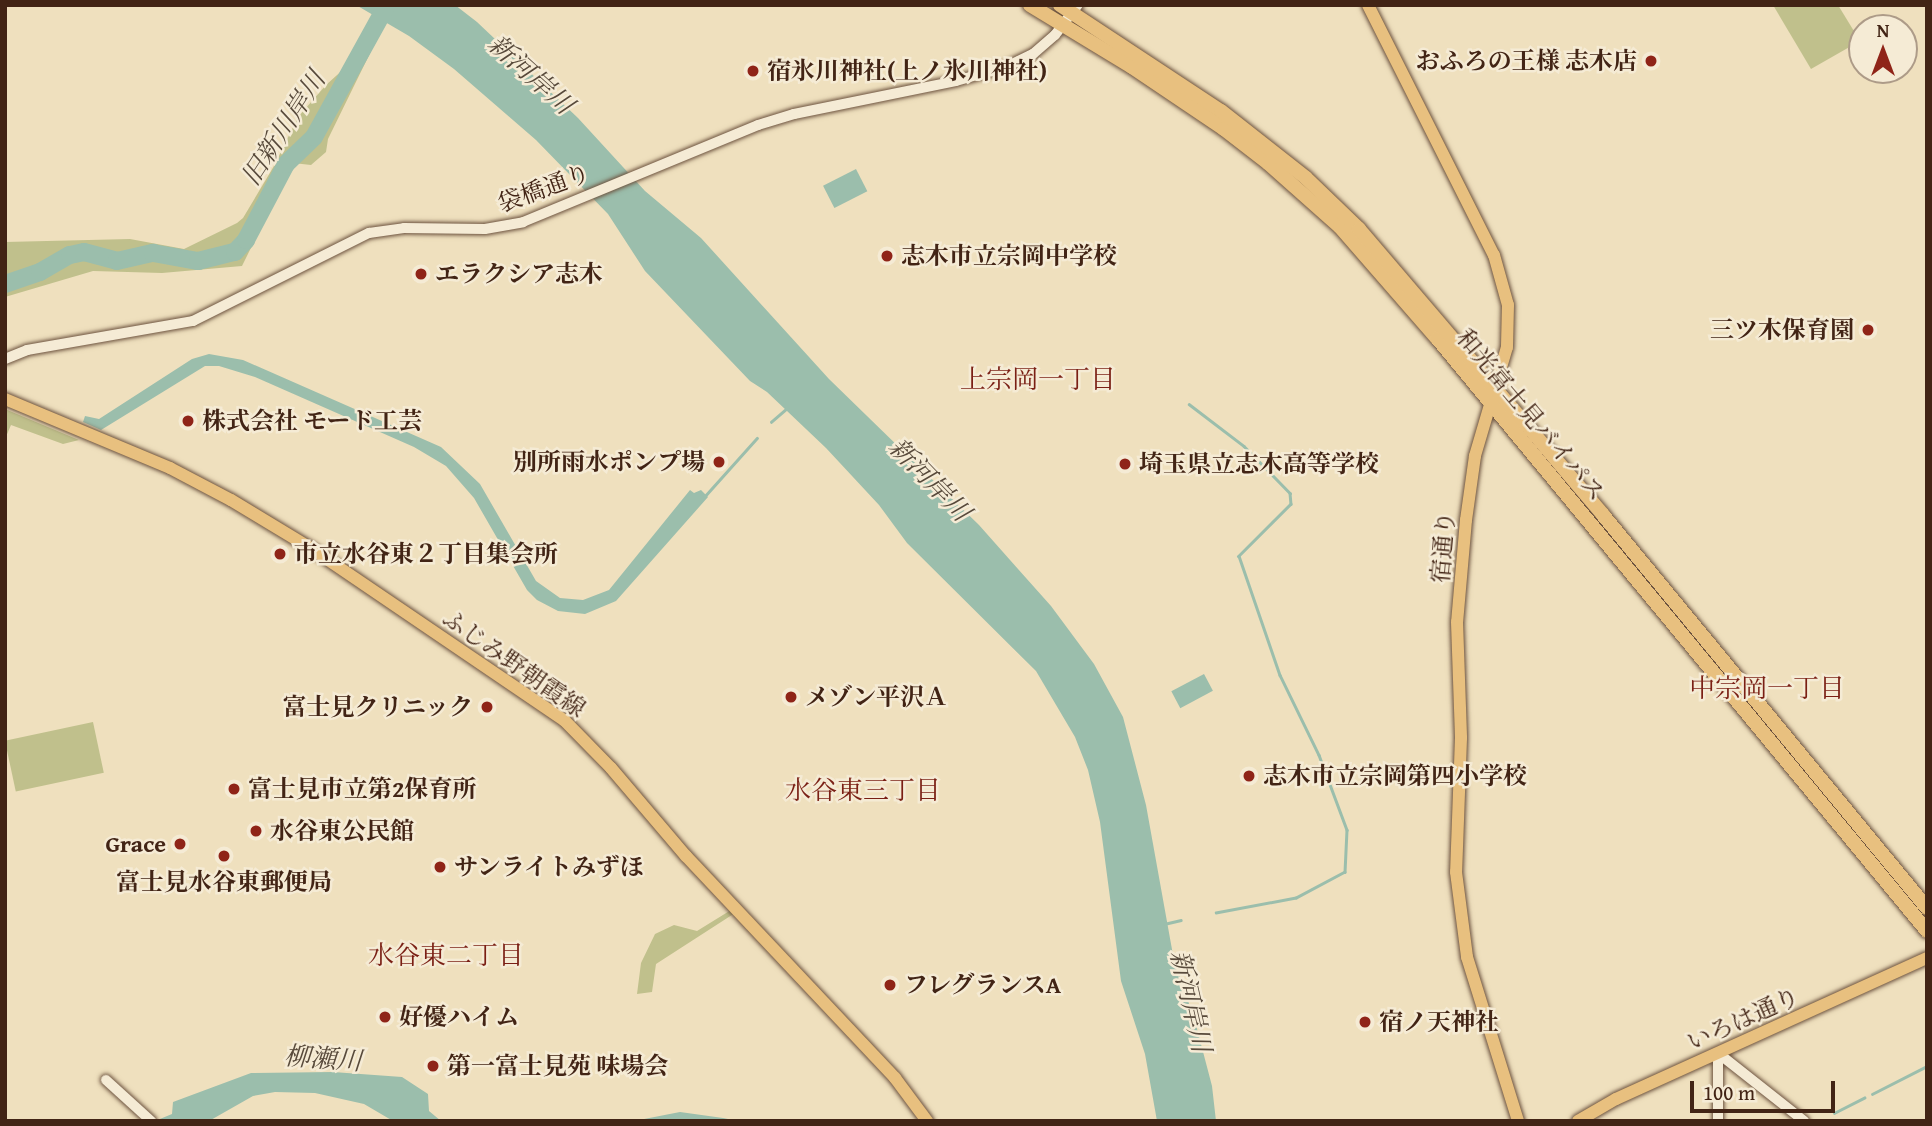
<!DOCTYPE html>
<html>
<head>
<meta charset="utf-8">
<style>
  body { margin:0 }
  #map { position:relative; width:1932px; height:1126px; overflow:hidden; background:#efe0be; font-family:"Gentium Book Plus","Noto Serif JP",serif }
  div>[style] { position:absolute }
  .green>* { inset:0; background:#c0c08c; transform-origin:0 0 }
  .water>* { inset:0; background:#9bbeac; transform-origin:0 0 }
  .stream>* { height:2.5px; margin:-1.25px; padding:0 1.25px; transform-origin:1.25px; border-radius:1.25px; background:#9bbeac }
  .river>* { height:18px; margin:-9px; padding:0 9px; transform-origin:9px; border-radius:9px; background:#9bbeac }
  .roads { filter:drop-shadow(0 0 2px #6d533f) drop-shadow(0 0 2px #6d533f) }
  .minor>* { height:10px; margin:-5px; padding:0 5px; transform-origin:5px; border-radius:5px; background:#f5ebd5 }
  .major>* { height:12px; margin:-6px; padding:0 6px; transform-origin:6px; border-radius:6px; background:#e8c07f }
  .highway>* { height:14px; margin:-7px; padding:0 7px; transform-origin:7px; border-radius:7px; background:#e8c07f }
  .dots>* { width:19px; height:19px; translate:-50% -50%; box-sizing:border-box; border:4px solid #f5ebd5; border-radius:50% }
  span { translate:-50% -50%; white-space:nowrap; text-align:center; line-height:1.15; -webkit-text-stroke:5px #f5ebd5; paint-order:stroke }
  .poi-label { font-size:24px; color:#422415; font-weight:700 }
  .right { translate:-100% -50%; text-align:right }
  .left { translate:0 -50%; text-align:left }
  .street-label { font-size:24px; color:#422415 }
  .water-label { font-size:26px; color:#584a3b; font-style:italic }
  .neighbourhood-label { font-size:26px; color:#7a1f14 }
  .frame { position:absolute; inset:0; border:7px solid #422415; pointer-events:none }
  .north { position:absolute; left:1848px; top:14px; width:70px; height:70px; box-sizing:border-box; background:#f5ebd5; border:2px solid #ad9b88; border-radius:50%; rotate:0deg; font-size:19px; font-weight:700; line-height:28px; text-align:center; color:#422415 }
  .north::after { content:''; display:block; margin:auto; width:24px; height:32px; background:#8f2418; clip-path:polygon(50% 0,100% 100%,50% 72%,0 100%) }
  .scale { position:absolute; left:1690px; top:1081px; width:145px; height:32px; box-sizing:border-box; border:4px solid #422415; border-top:0; padding-left:9px; font-size:21px; line-height:24px; white-space:nowrap; color:#422415; -webkit-text-stroke:5px #f5ebd5; paint-order:stroke }
</style>
</head>
<body>
<div id="map">
  <div class="green">
    <div style="clip-path:polygon(1773px 5px,1838px 5px,1860px 41px,1811px 69px)"></div>
    <div style="clip-path:polygon(361px 35px,375px 43px,328px 139px,326px 152px,311px 165px,293px 163px,242px 266px,162px 273px,93px 271px,5px 297px,5px 242px,130px 239px,184px 249px,237px 223px,243px 218px,274px 166px,298px 117px,326px 85px,347px 66px)"></div>
    <div style="clip-path:polygon(5px 409px,79px 440px,63px 444px,11px 425px,5px 439px)"></div>
    <div style="left:93px;top:722px;width:52px;height:90px;rotate:78deg"></div>
    <div style="clip-path:polygon(731px 910px,735px 913px,656px 964px,652px 992px,637px 994px,641px 963px,655px 934px,674px 925px,697px 931px)"></div>
  </div>
  <div class="water">
    <div style="clip-path:polygon(356px 5px,455px 5px,477px 22px,578px 118px,645px 191px,701px 238px,829px 379px,979px 525px,1051px 606px,1094px 664px,1123px 717px,1146px 805px,1173px 955px,1196px 1025px,1212px 1086px,1216px 1121px,1157px 1121px,1145px 1054px,1121px 981px,1100px 822px,1088px 770px,1075px 737px,1036px 671px,907px 543px,879px 505px,826px 448px,767px 392px,750px 381px,645px 271px,608px 214px,536px 140px,454px 69px,409px 36px)"></div>
    <div style="left:856px;top:169px;width:25px;height:37px;rotate:63deg"></div>
    <div style="clip-path:polygon(209px 354px,243px 360px,441px 447px,480px 484px,536px 581px,560px 598px,583px 600px,609px 590px,690px 490px,694px 493px,701px 490px,708px 497px,616px 601px,585px 614px,558px 611px,537px 600px,527px 590px,474px 498px,446px 466px,414px 447px,255px 377px,219px 366px,205px 366px,101px 430px,83px 422px,85px 416px,99px 419px,192px 359px)"></div>
    <div style="left:1204px;top:674px;width:19px;height:37px;rotate:62deg"></div>
    <div style="clip-path:polygon(333px 1072px,402px 1077px,428px 1094px,429px 1111px,441px 1121px,393px 1121px,364px 1104px,315px 1093px,275px 1092px,253px 1096px,209px 1121px,155px 1121px,172px 1114px,173px 1102px,251px 1073px)"></div>
    <div style="clip-path:polygon(680px 1112px,723px 1118px,738px 1121px,634px 1121px)"></div>
  </div>
  <div class="stream">
    <div style="left:1189px;top:404px;width:69px;rotate:37.4deg"></div>
    <div style="left:1244px;top:446px;width:66px;rotate:45.6deg"></div>
    <div style="left:1290px;top:493px;width:11px;rotate:85deg"></div>
    <div style="left:1291px;top:504px;width:74px;rotate:135deg"></div>
    <div style="left:1239px;top:556px;width:126px;rotate:71deg"></div>
    <div style="left:1280px;top:675px;width:89px;rotate:64deg"></div>
    <div style="left:1319px;top:755px;width:80px;rotate:69.5deg"></div>
    <div style="left:1347px;top:830px;width:42px;rotate:92.7deg"></div>
    <div style="left:1345px;top:872px;width:55px;rotate:152deg"></div>
    <div style="left:1296px;top:898px;width:81px;rotate:169.4deg"></div>
    <div style="left:771px;top:422px;width:21px;rotate:-41deg"></div>
    <div style="left:704px;top:497px;width:79px;rotate:-48.1deg"></div>
    <div style="left:1164px;top:924px;width:17px;rotate:-13deg"></div>
    <div style="left:1872px;top:1094px;width:62px;rotate:-27deg"></div>
    <div style="left:1834px;top:1113px;width:34px;rotate:-27deg"></div>
  </div>
  <div class="river">
    <div style="left:5px;top:284px;width:37px;rotate:-19deg"></div>
    <div style="left:40px;top:272px;width:34px;rotate:-30deg"></div>
    <div style="left:70px;top:255px;width:14px;rotate:-12deg"></div>
    <div style="left:84px;top:252px;width:34px;rotate:15deg"></div>
    <div style="left:117px;top:261px;width:37px;rotate:-13deg"></div>
    <div style="left:153px;top:253px;width:46px;rotate:10.1deg"></div>
    <div style="left:198px;top:261px;width:38px;rotate:-14deg"></div>
    <div style="left:235px;top:252px;width:16px;rotate:-47deg"></div>
    <div style="left:246px;top:240px;width:86px;rotate:-62.2deg"></div>
    <div style="left:286px;top:164px;width:39px;rotate:-44deg"></div>
    <div style="left:314px;top:137px;width:151px;rotate:-61.1deg"></div>
  </div>
  <div class="roads">
    <div class="minor">
      <div style="left:5px;top:359px;width:24px;rotate:-22deg"></div>
      <div style="left:27px;top:350px;width:169px;rotate:-9.9deg"></div>
      <div style="left:193px;top:321px;width:197px;rotate:-26.6deg"></div>
      <div style="left:369px;top:233px;width:35px;rotate:-8deg"></div>
      <div style="left:404px;top:228px;width:81px;rotate:0.7deg"></div>
      <div style="left:485px;top:229px;width:39px;rotate:-10deg"></div>
      <div style="left:523px;top:222px;width:254px;rotate:-22.4deg"></div>
      <div style="left:758px;top:125px;width:38px;rotate:-17deg"></div>
      <div style="left:794px;top:114px;width:165px;rotate:-11.5deg"></div>
      <div style="left:956px;top:81px;width:54px;rotate:-16.1deg"></div>
      <div style="left:1008px;top:66px;width:28px;rotate:-26deg"></div>
      <div style="left:1033px;top:54px;width:29px;rotate:-41deg"></div>
      <div style="left:1055px;top:35px;width:38px;rotate:-53deg"></div>
      <div style="left:1718px;top:1053px;width:110px;rotate:38.3deg"></div>
      <div style="left:106px;top:1080px;width:61px;rotate:42.3deg"></div>
      <div style="left:1718px;top:1121px;width:68px;rotate:-90deg"></div>
    </div>
    <div class="major">
      <div style="left:1368px;top:5px;width:280px;rotate:63.3deg"></div>
      <div style="left:1494px;top:255px;width:52px;rotate:74.4deg"></div>
      <div style="left:1508px;top:305px;width:42px;rotate:91.4deg"></div>
      <div style="left:1507px;top:347px;width:114px;rotate:106.4deg"></div>
      <div style="left:1475px;top:456px;width:65px;rotate:98deg"></div>
      <div style="left:1466px;top:520px;width:102px;rotate:95deg"></div>
      <div style="left:1457px;top:622px;width:116px;rotate:88deg"></div>
      <div style="left:1461px;top:738px;width:134px;rotate:92.1deg"></div>
      <div style="left:1456px;top:872px;width:86px;rotate:82.6deg"></div>
      <div style="left:1467px;top:957px;width:172px;rotate:72.7deg"></div>
      <div style="left:5px;top:399px;width:179px;rotate:22.7deg"></div>
      <div style="left:170px;top:468px;width:69px;rotate:27.7deg"></div>
      <div style="left:231px;top:500px;width:95px;rotate:31.2deg"></div>
      <div style="left:312px;top:549px;width:305px;rotate:34.2deg"></div>
      <div style="left:564px;top:720px;width:67px;rotate:45.6deg"></div>
      <div style="left:611px;top:768px;width:116px;rotate:49.6deg"></div>
      <div style="left:686px;top:856px;width:305px;rotate:46.7deg"></div>
      <div style="left:895px;top:1078px;width:54px;rotate:53.3deg"></div>
      <div style="left:1578px;top:1121px;width:44px;rotate:-30.1deg"></div>
      <div style="left:1616px;top:1099px;width:341px;rotate:-24.4deg"></div>
    </div>
    <div class="highway">
      <div style="left:1030px;top:5px;width:119px;rotate:31.3deg"></div>
      <div style="left:1132px;top:67px;width:111px;rotate:34deg"></div>
      <div style="left:1224px;top:129px;width:56px;rotate:37.7deg"></div>
      <div style="left:1268px;top:163px;width:96px;rotate:41.6deg"></div>
      <div style="left:1340px;top:227px;width:147px;rotate:48.9deg"></div>
      <div style="left:1437px;top:338px;width:769px;rotate:50.43deg"></div>
      <div style="left:1060px;top:5px;width:193px;rotate:33.4deg"></div>
      <div style="left:1221px;top:111px;width:108px;rotate:38.2deg"></div>
      <div style="left:1306px;top:178px;width:74px;rotate:43.9deg"></div>
      <div style="left:1359px;top:229px;width:376px;rotate:49.5deg"></div>
      <div style="left:1603px;top:515px;width:509px;rotate:50.5deg"></div>
    </div>
  </div>
  <div class="dots">
    <div style="left:1651px;top:61px;background:#8f2418"></div>
    <div style="left:753px;top:71px;background:#8f2418"></div>
    <div style="left:887px;top:256px;background:#8f2418"></div>
    <div style="left:421px;top:274px;background:#8f2418"></div>
    <div style="left:1868px;top:330px;background:#8f2418"></div>
    <div style="left:188px;top:421px;background:#8f2418"></div>
    <div style="left:719px;top:462px;background:#8f2418"></div>
    <div style="left:1125px;top:464px;background:#8f2418"></div>
    <div style="left:280px;top:554px;background:#8f2418"></div>
    <div style="left:791px;top:697px;background:#8f2418"></div>
    <div style="left:487px;top:707px;background:#8f2418"></div>
    <div style="left:1249px;top:776px;background:#8f2418"></div>
    <div style="left:234px;top:789px;background:#8f2418"></div>
    <div style="left:256px;top:831px;background:#8f2418"></div>
    <div style="left:180px;top:844px;background:#8f2418"></div>
    <div style="left:224px;top:856px;background:#8f2418"></div>
    <div style="left:440px;top:867px;background:#8f2418"></div>
    <div style="left:890px;top:985px;background:#8f2418"></div>
    <div style="left:385px;top:1017px;background:#8f2418"></div>
    <div style="left:1365px;top:1022px;background:#8f2418"></div>
    <div style="left:433px;top:1066px;background:#8f2418"></div>
  </div>
  <div class="poi-label">
    <span class="right" style="left:1637px;top:61px">おふろの王様 志木店</span>
    <span class="left" style="left:767px;top:71px">宿氷川神社(上ノ氷川神社)</span>
    <span class="left" style="left:901px;top:256px">志木市立宗岡中学校</span>
    <span class="left" style="left:435px;top:274px">エラクシア志木</span>
    <span class="right" style="left:1854px;top:330px">三ツ木保育園</span>
    <span class="left" style="left:202px;top:421px">株式会社 モード工芸</span>
    <span class="right" style="left:705px;top:462px">別所雨水ポンプ場</span>
    <span class="left" style="left:1139px;top:464px">埼玉県立志木高等学校</span>
    <span class="left" style="left:294px;top:554px">市立水谷東２丁目集会所</span>
    <span class="left" style="left:805px;top:697px">メゾン平沢Ａ</span>
    <span class="right" style="left:473px;top:707px">富士見クリニック</span>
    <span class="left" style="left:1263px;top:776px">志木市立宗岡第四小学校</span>
    <span class="left" style="left:248px;top:789px">富士見市立第2保育所</span>
    <span class="left" style="left:270px;top:831px">水谷東公民館</span>
    <span class="right" style="left:166px;top:844px">Grace</span>
    <span class="left" style="left:454px;top:867px">サンライトみずほ</span>
    <span style="left:224px;top:882px">富士見水谷東郵便局</span>
    <span class="left" style="left:904px;top:985px">フレグランスA</span>
    <span class="left" style="left:399px;top:1017px">好優ハイム</span>
    <span class="left" style="left:1379px;top:1022px">宿ノ天神社</span>
    <span class="left" style="left:447px;top:1066px">第一富士見苑 味場会</span>
  </div>
  <div class="street-label">
    <span style="left:544px;top:188px;rotate:-20deg">袋橋通り</span>
    <span style="left:1531px;top:415px;rotate:50deg">和光富士見バイパス</span>
    <span style="left:1443px;top:547px;rotate:-85deg">宿通り</span>
    <span style="left:514px;top:663px;rotate:35deg">ふじみ野朝霞線</span>
    <span style="left:1743px;top:1019px;rotate:-24deg">いろは通り</span>
  </div>
  <div class="water-label">
    <span style="left:531px;top:74px;rotate:42deg">新河岸川</span>
    <span style="left:283px;top:128px;rotate:-57deg">旧新川岸川</span>
    <span style="left:930px;top:479px;rotate:46deg">新河岸川</span>
    <span style="left:1191px;top:1001px;rotate:77deg">新河岸川</span>
    <span style="left:323px;top:1058px;rotate:4deg">柳瀬川</span>
  </div>
  <div class="neighbourhood-label">
    <span style="left:1038px;top:379px">上宗岡一丁目</span>
    <span style="left:1767px;top:688px">中宗岡一丁目</span>
    <span style="left:863px;top:790px">水谷東三丁目</span>
    <span style="left:446px;top:955px">水谷東二丁目</span>
  </div>
  <div class="frame"></div>
  <div class="north">N</div>
  <div class="scale">100 m</div>
</div>
</body>
</html>
